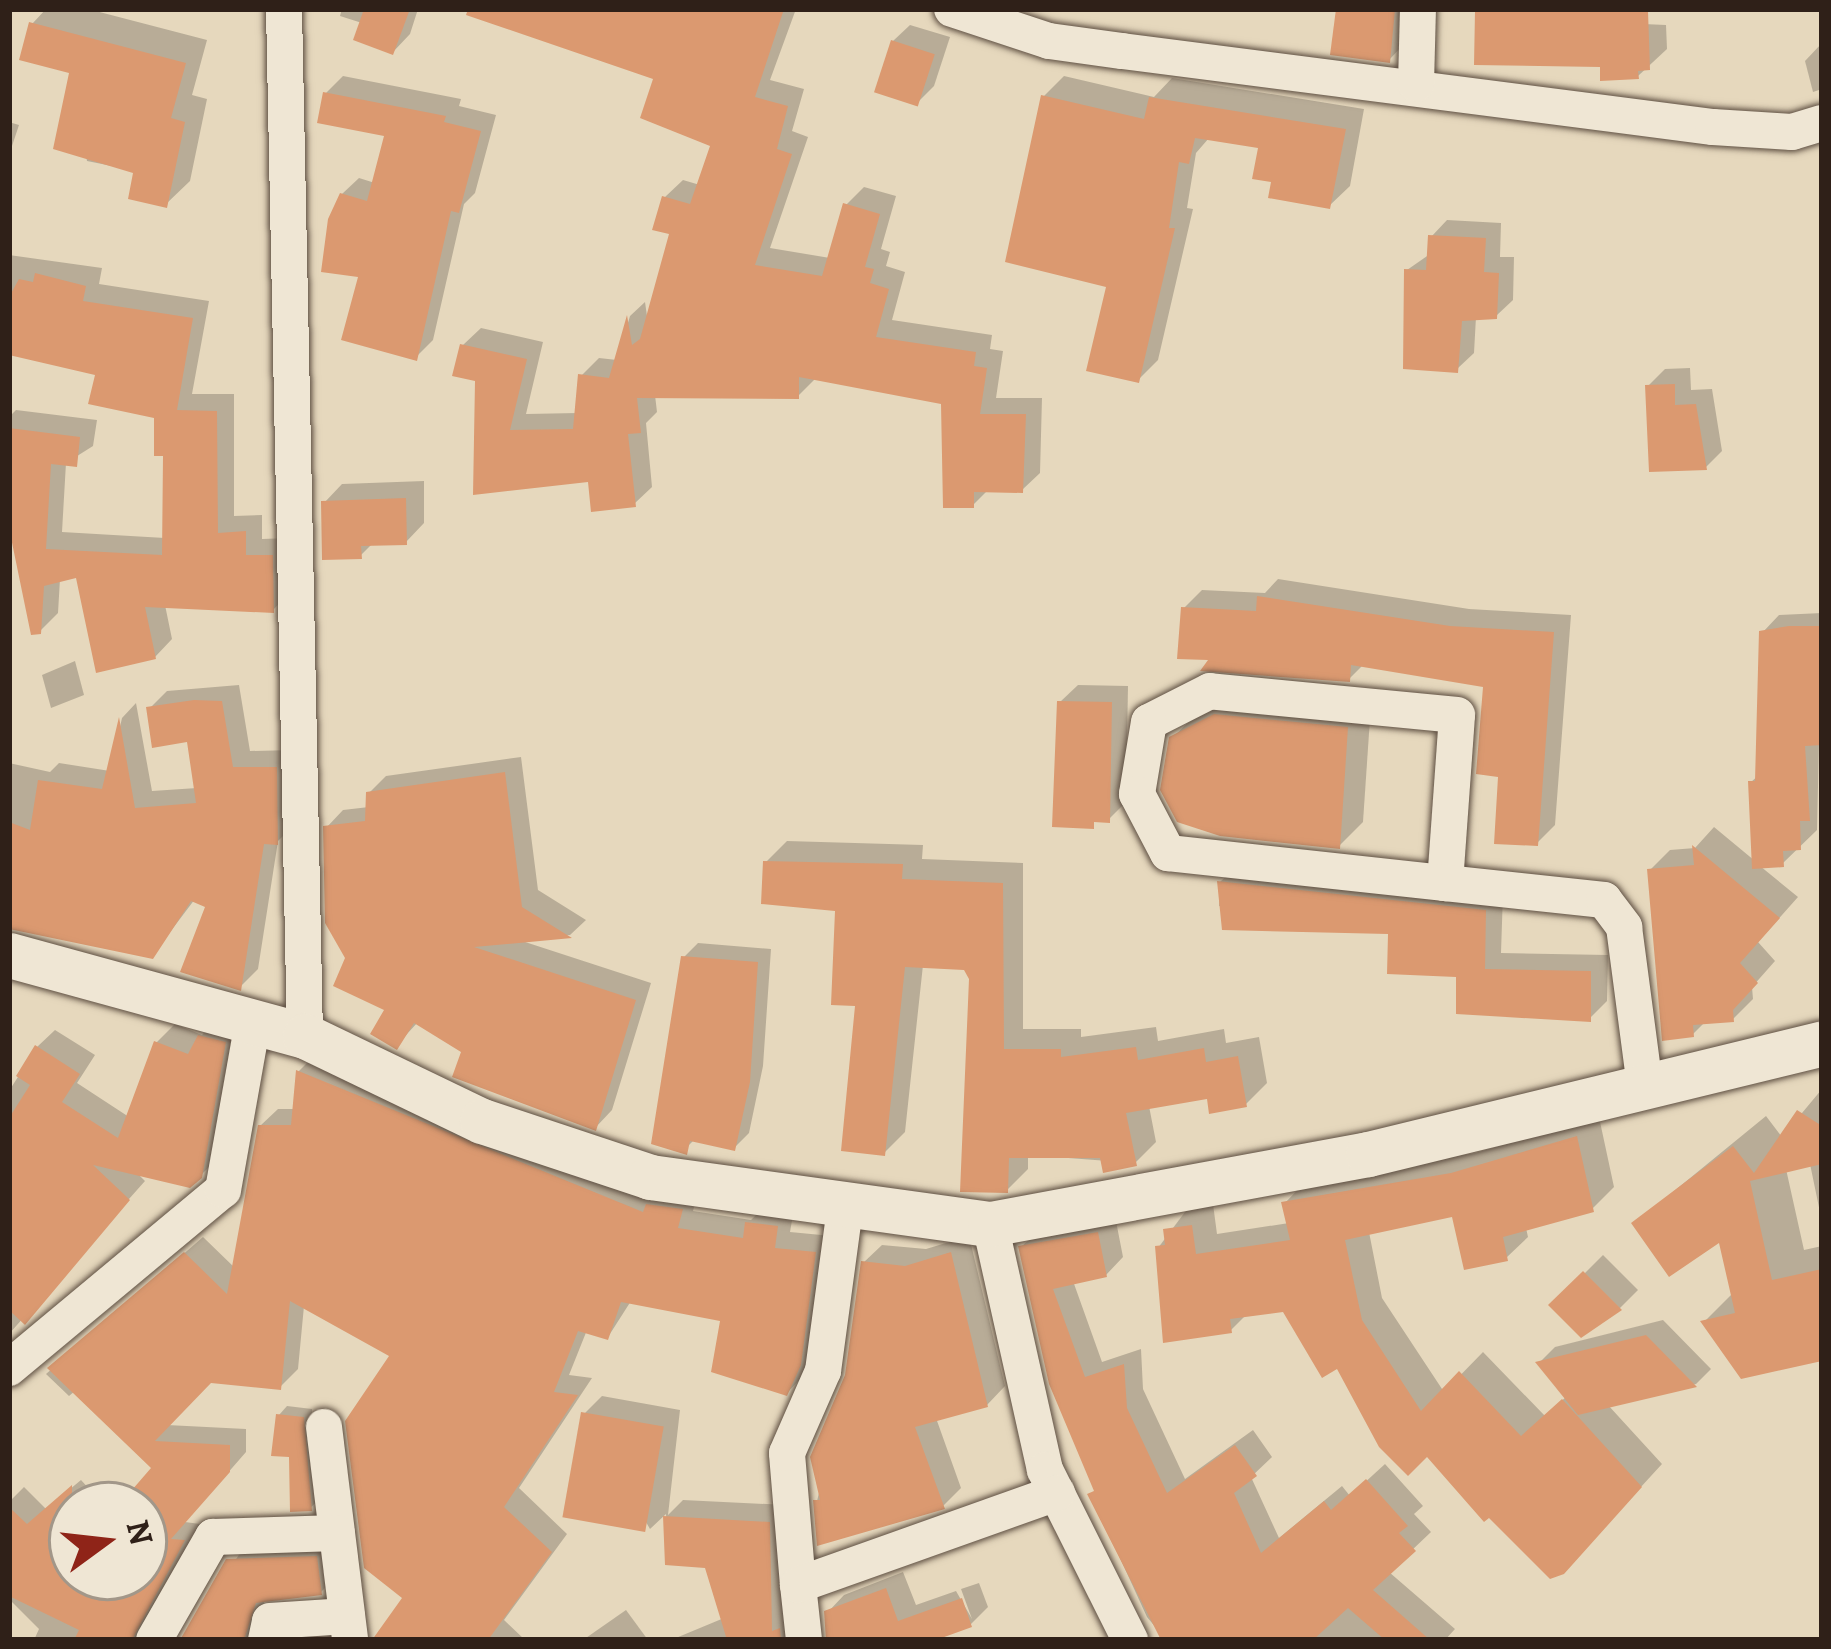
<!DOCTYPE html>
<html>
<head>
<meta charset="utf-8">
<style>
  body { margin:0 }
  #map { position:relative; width:1831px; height:1649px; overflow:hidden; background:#e6d8bd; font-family:Alegreya,serif }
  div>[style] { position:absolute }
  .shadow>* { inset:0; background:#0003 }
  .building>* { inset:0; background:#db9970; transform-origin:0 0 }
  .roads { filter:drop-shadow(0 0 3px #5d4e41) drop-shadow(0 0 3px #5d4e41) }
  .minor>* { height:36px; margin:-18px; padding:0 18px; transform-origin:18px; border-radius:18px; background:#efe6d4 }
  .tertiary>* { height:45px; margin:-22.5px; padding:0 22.5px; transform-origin:22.5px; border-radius:22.5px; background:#efe6d4 }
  span { translate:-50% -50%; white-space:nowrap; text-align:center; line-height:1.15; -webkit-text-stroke:12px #efe6d4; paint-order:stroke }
  .frame { position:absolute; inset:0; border:12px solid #2f2018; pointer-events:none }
  .north { position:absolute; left:48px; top:1481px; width:120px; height:120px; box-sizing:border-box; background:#efe6d4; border:3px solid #a29789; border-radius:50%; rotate:75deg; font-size:33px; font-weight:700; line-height:48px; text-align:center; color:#2f2018 }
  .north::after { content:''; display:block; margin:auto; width:42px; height:54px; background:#8f2418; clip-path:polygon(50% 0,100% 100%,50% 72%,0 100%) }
</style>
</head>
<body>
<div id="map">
  <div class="shadow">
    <div style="clip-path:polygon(46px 9px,88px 9px,207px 40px,192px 95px,207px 99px,190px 181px,166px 204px,137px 171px,87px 161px,72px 71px,32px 24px)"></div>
    <div style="clip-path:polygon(342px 9px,418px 9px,410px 34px,393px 52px,362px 23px,340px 16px)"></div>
    <div style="clip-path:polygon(499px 9px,796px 9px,770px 80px,804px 89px,792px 131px,808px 137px,770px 248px,830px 258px,846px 205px,864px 187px,896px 196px,881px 249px,890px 252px,886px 266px,905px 272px,892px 320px,992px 335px,990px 349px,1003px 351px,996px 398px,1042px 398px,1040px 473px,1022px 490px,989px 489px,973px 505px,944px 402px,816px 378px,798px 396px,655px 395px,657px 412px,646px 423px,652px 487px,634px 504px,591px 478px,476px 492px,478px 379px,463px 345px,481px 328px,543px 342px,526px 414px,578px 413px,581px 376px,599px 358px,617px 360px,630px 316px,645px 302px,648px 323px,673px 232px,665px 197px,683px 180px,700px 185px,714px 144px,657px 77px)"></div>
    <div style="clip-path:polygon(1339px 9px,1409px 9px,1405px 43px,1389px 60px)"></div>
    <div style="clip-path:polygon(1482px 9px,1560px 9px,1562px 45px,1478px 13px)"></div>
    <div style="clip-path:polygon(1621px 23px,1666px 25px,1667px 49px,1638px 76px)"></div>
    <div style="clip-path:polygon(910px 25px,950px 37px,934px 86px,917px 103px,893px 41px)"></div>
    <div style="clip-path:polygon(1822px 43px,1822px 89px,1813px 92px,1805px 61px)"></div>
    <div style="clip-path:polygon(343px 76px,461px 99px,459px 106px,496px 115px,475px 193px,464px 204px,433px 340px,416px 357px,362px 274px,342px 194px,359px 178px,375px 183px,387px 134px,326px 93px)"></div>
    <div style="clip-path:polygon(1064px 76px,1154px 97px,1172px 78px,1364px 109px,1350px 186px,1329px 206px,1274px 179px,1261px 146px,1209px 138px,1196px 153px,1187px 208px,1193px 209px,1158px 360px,1138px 380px,1044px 96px)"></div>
    <div style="clip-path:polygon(9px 122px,19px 125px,9px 155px)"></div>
    <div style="clip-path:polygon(1447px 220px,1501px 223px,1500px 257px,1514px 257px,1513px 300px,1496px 316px,1476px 317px,1474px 353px,1457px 369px,1407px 270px,1430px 254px,1431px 237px)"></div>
    <div style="clip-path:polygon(9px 255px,102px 268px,99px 284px,209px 301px,192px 394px,234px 394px,234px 516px,262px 515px,262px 539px,289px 538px,290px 592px,273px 610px,165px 605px,172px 639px,155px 657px,78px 575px,60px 579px,58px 613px,40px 631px,9px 523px,9px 417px,16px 410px,97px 420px,93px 446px,66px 463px,62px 532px,165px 538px,166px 453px,157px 415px,98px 373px,9px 352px)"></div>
    <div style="clip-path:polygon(1690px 368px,1691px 390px,1712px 389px,1722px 451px,1706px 467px,1648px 386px,1665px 369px)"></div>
    <div style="clip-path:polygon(424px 481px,424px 523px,406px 542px,374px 542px,360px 556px,324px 503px,342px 484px)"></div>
    <div style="clip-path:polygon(1278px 579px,1469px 609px,1571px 615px,1555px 825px,1537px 843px,1501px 774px,1486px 685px,1364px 664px,1349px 679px,1213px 657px,1184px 608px,1202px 590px,1265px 593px)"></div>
    <div style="clip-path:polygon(1822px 613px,1817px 830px,1782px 864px,1760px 866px,1798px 897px,1758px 942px,1775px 961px,1752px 987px,1753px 999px,1733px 1019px,1706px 1021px,1693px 1034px,1650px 870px,1670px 850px,1695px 848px,1714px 827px,1755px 861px,1751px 782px,1759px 775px,1762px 633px,1779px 615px)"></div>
    <div style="clip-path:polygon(75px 661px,84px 695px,51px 708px,42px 675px)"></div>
    <div style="clip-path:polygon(239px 685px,250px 751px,294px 750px,295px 824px,278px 841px,258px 969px,240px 987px,208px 906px,195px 899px,152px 956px,9px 924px,9px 763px,50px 772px,59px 763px,110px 771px,122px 718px,136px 703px,152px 791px,197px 788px,190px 739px,150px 708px,167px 691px)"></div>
    <div style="clip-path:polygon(1078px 685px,1128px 686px,1126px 802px,1108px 820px,1060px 702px)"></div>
    <div style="clip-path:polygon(1240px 692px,1371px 704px,1363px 822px,1339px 846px,1172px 738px,1197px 714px)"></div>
    <div style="clip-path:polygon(521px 757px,538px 890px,586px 920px,570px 935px,519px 940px,651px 983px,612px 1110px,596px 1127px,418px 1022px,396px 1046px,388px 1008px,349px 958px,326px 828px,343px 810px,369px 807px,369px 793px,386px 776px)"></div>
    <div style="clip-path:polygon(787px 841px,923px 845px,922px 859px,1023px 863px,1023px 1029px,1081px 1029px,1081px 1037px,1156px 1027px,1158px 1041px,1224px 1029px,1226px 1043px,1259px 1037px,1267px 1083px,1246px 1104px,1209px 1095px,1149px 1106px,1156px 1142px,1135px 1163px,1028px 1155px,1028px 1169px,1007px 1190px,972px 978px,965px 967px,923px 965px,905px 1132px,884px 1153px,838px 908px,766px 862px)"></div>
    <div style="clip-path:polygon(1238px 865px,1503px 893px,1501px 953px,1608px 955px,1607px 1001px,1589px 1019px,1459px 974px,1391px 931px,1219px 906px,1220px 882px)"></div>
    <div style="clip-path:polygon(698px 943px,771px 949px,763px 1066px,749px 1133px,734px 1148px,695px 1139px,687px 1147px,684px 957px)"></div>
    <div style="clip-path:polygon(218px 1018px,243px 1025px,219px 1157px,200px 1176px,136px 1172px,145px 1181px,9px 1334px,9px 1091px,37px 1047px,55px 1030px,95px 1055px,77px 1083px,129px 1117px,157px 1042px,175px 1024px,202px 1035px)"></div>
    <div style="clip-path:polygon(316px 1054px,698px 1192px,693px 1211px,751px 1220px,765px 1206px,794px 1209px,790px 1232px,832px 1236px,804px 1375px,787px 1393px,724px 1318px,631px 1301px,608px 1337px,587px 1330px,569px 1375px,592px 1378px,519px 1488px,567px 1534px,504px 1620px,525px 1640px,374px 1640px,406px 1597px,393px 1355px,304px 1306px,298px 1369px,280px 1387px,210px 1380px,167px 1425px,246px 1429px,246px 1452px,185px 1522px,200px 1524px,147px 1622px,159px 1640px,34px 1640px,39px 1629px,9px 1599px,9px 1502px,24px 1487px,46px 1509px,81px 1480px,104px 1505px,72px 1505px,72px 1577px,144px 1577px,155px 1468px,75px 1391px,69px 1396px,46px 1374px,203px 1237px,235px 1268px,260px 1126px,278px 1109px,295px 1109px,299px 1071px)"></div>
    <div style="clip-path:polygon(1822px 1089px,1822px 1222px,1810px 1164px,1786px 1169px,1804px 1250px,1822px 1246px,1822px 1359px,1704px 1322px,1734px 1292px,1721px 1238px,1635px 1223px,1766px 1116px,1782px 1137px)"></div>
    <div style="clip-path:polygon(1599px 1117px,1614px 1187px,1592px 1209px,1526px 1228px,1528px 1237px,1506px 1258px,1454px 1214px,1369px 1232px,1382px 1298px,1444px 1392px,1483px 1352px,1545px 1416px,1567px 1396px,1539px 1363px,1555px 1347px,1663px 1320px,1711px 1369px,1696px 1384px,1608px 1405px,1662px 1464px,1585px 1548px,1427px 1453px,1284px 1309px,1247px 1314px,1231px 1330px,1158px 1248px,1188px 1208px,1213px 1204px,1217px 1234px,1289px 1223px,1285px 1203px,1306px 1181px,1475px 1153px)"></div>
    <div style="clip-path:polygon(1115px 1216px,1123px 1257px,1106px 1275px,1073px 1281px,1102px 1362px,1141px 1349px,1143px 1389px,1185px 1479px,1253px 1430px,1272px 1457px,1251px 1477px,1279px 1538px,1342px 1486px,1350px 1496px,1385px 1464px,1423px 1506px,1414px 1514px,1431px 1532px,1389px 1572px,1455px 1629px,1445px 1640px,1166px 1640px,1147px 1617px,1091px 1495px,1096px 1489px,1021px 1247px,1039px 1230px)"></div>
    <div style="clip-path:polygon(969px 1236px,1005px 1386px,987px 1405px,936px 1418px,961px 1488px,943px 1506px,817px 1501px,848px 1375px,863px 1263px,882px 1245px,926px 1249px)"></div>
    <div style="clip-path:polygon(1603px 1255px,1638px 1290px,1620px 1308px,1553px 1305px)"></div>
    <div style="clip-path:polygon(602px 1396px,680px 1410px,668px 1515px,683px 1500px,786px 1505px,811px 1640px,671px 1640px,724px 1618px,707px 1565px,668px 1562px,666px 1514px,650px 1529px,584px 1414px)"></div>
    <div style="clip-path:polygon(287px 1406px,312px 1409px,319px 1500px,310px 1508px,279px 1415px)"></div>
    <div style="clip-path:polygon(334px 1540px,338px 1575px,321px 1592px,265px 1596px,260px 1627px,269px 1639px,181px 1640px,247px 1543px)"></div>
    <div style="clip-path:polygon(903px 1572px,916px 1605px,956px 1591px,972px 1619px,961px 1589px,979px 1583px,988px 1607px,970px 1625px,927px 1640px,827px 1640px,827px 1613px,844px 1595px)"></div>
    <div style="clip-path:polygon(626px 1610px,648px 1640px,583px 1640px)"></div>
    <div style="clip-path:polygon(312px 1626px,356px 1640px,298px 1640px)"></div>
  </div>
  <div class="building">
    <div style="clip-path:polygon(364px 9px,410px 9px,393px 55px,353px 40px)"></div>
    <div style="clip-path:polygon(468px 9px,784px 9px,755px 97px,788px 106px,777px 149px,792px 154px,755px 265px,822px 276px,843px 203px,880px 214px,865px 267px,874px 269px,870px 283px,889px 289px,876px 337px,976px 352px,974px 366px,987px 368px,980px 414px,1026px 414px,1023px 493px,974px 492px,974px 508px,943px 508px,941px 404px,799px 377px,799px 399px,637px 398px,641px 433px,628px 434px,636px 507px,591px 512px,588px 482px,473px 495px,475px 381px,452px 376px,460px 344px,527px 359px,510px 430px,573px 429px,578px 374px,609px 378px,627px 315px,632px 345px,640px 339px,669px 234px,652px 230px,662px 196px,690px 204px,710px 146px,640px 118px,653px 79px,466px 15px)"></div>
    <div style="clip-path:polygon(1336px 9px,1395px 9px,1390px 63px,1330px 55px)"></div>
    <div style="clip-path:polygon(1475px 11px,1648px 11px,1650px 70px,1638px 71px,1639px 79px,1600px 81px,1600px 67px,1474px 65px)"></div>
    <div style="clip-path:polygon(29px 22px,186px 63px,171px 118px,185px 122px,167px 208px,128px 199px,133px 173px,53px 149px,69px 73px,19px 60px)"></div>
    <div style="left:891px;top:40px;width:46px;height:55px;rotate:18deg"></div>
    <div style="clip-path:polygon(323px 92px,446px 116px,444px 122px,481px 131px,459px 213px,451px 211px,417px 361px,341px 340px,358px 277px,321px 272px,328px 219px,340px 193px,367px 201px,384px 136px,317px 123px)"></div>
    <div style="clip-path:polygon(1041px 95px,1144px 119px,1149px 97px,1346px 129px,1330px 209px,1268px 198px,1271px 182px,1252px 179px,1258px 148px,1195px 138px,1189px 164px,1179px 162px,1169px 228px,1175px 228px,1139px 383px,1086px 371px,1106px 287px,1005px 262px)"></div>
    <div style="clip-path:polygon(1428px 235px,1486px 238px,1484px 272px,1499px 273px,1497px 319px,1462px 321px,1458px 373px,1403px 369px,1404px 269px,1426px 270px)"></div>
    <div style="clip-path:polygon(35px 273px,86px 286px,83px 301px,193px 318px,177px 410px,217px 411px,218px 533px,246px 531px,246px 555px,273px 555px,274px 613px,145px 607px,156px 659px,96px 673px,76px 578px,44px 586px,41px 634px,31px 635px,9px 528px,9px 428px,80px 437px,77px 467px,51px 464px,46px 549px,162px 555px,163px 456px,154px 456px,154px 418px,88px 404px,95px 375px,9px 355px,9px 297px,19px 279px,33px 282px)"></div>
    <div style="clip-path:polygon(1675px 384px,1675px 405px,1696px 404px,1707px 470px,1649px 472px,1645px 385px)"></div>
    <div style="clip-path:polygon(406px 498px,407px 545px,361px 546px,362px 559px,322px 560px,321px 501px)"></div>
    <div style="clip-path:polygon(1257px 596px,1450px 626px,1554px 632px,1538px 846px,1494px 844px,1498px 777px,1476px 774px,1483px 687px,1351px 665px,1350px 682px,1200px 671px,1208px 660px,1177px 659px,1181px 607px,1256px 611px)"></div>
    <div style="clip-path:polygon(1789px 626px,1822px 626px,1822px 745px,1805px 746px,1810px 821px,1800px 821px,1801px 850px,1783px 851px,1784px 867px,1752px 869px,1748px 781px,1755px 781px,1759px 631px)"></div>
    <div style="clip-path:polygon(194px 700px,222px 701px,233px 767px,277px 767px,278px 845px,264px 844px,241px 991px,180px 972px,205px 907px,191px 901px,153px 959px,9px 929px,9px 822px,30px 830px,38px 780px,102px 789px,119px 717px,135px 808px,196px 803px,187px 742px,152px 748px,146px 707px)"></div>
    <div style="clip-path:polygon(1057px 701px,1112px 702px,1110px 823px,1094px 822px,1094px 829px,1052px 827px)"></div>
    <div style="clip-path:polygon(1214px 714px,1348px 727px,1340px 849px,1220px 836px,1177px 822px,1160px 790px,1169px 737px)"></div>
    <div style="clip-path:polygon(505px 772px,522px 907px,572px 938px,474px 947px,636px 1000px,596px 1131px,452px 1077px,461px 1052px,414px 1023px,397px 1050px,370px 1034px,384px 1010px,333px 986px,345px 958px,325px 923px,323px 826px,365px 821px,366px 792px)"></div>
    <div style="clip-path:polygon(1692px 845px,1780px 918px,1740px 963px,1758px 983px,1733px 1010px,1734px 1022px,1693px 1025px,1694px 1037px,1662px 1041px,1647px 869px,1694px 865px)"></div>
    <div style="clip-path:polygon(763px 861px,903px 864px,902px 879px,1003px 883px,1004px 1049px,1061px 1049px,1061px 1057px,1136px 1047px,1138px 1060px,1204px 1048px,1206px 1062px,1238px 1056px,1247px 1107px,1209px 1114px,1207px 1099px,1126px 1113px,1137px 1166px,1103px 1173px,1100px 1158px,1009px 1158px,1008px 1193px,960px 1192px,969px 979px,964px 970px,905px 967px,885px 1156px,841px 1151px,855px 1006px,831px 1005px,835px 911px,761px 904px)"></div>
    <div style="clip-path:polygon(1217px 881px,1486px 910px,1485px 969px,1591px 971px,1591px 1022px,1456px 1014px,1456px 977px,1387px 974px,1388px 934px,1222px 930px)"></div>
    <div style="clip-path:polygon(681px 956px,758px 962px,750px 1082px,735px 1151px,690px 1141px,687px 1155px,651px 1144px)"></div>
    <div style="clip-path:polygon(198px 1035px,226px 1042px,202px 1178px,190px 1188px,93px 1165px,130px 1200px,25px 1325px,9px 1310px,9px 1118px,30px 1085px,16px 1076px,35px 1045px,80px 1074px,62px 1102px,118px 1138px,154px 1041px,188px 1054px)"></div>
    <div style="clip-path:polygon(296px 1070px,643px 1212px,646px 1204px,683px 1209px,678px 1228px,743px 1238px,745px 1222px,778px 1226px,775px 1248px,816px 1252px,801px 1365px,787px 1396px,711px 1372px,720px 1321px,621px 1302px,608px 1340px,578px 1331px,554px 1392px,578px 1395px,504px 1507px,552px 1552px,488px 1640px,372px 1640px,402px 1598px,364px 1568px,345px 1421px,389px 1356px,290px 1301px,281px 1390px,211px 1383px,155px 1441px,230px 1445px,230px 1472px,171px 1539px,185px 1540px,132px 1640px,74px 1640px,79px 1630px,9px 1596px,9px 1507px,27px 1524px,72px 1485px,72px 1577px,144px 1577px,144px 1505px,119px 1505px,151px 1468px,47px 1368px,184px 1252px,227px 1294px,258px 1125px,291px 1125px)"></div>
    <div style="clip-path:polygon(1797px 1110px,1822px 1126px,1822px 1164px,1750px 1181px,1772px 1280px,1822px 1269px,1822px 1361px,1741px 1379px,1700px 1321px,1735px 1313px,1719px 1243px,1669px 1277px,1631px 1223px,1733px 1146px,1754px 1173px)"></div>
    <div style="clip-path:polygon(1577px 1136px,1594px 1212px,1503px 1237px,1508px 1261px,1464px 1270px,1452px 1217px,1345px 1240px,1362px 1320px,1421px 1411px,1459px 1371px,1521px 1436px,1562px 1399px,1642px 1487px,1564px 1574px,1550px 1579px,1489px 1518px,1484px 1522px,1427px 1457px,1408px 1476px,1379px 1447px,1337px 1369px,1322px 1378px,1283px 1312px,1230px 1319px,1232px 1333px,1163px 1343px,1155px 1246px,1165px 1245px,1163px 1229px,1192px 1225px,1196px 1254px,1290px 1240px,1281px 1202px,1451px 1173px)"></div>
    <div style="clip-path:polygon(1098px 1232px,1107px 1277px,1053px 1289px,1085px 1377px,1124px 1364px,1127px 1408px,1167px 1493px,1235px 1445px,1257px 1476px,1234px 1493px,1261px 1553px,1324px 1501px,1331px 1510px,1366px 1479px,1408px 1526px,1399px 1533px,1416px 1551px,1373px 1590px,1430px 1640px,1385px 1640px,1348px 1608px,1313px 1640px,1161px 1640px,1087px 1494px,1094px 1491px,1049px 1384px,1018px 1246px)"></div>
    <div style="clip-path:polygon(951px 1252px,988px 1407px,915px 1427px,945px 1509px,817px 1546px,813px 1500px,820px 1500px,810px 1457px,845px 1375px,861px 1261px,905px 1266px)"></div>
    <div style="clip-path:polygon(1583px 1271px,1622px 1310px,1581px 1338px,1548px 1305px)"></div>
    <div style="clip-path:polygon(1646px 1335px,1697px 1387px,1578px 1415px,1535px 1362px)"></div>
    <div style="left:581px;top:1412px;width:84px;height:107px;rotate:10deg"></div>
    <div style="clip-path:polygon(276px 1414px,304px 1417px,312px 1511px,290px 1512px,289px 1457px,271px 1456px)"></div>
    <div style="clip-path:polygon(663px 1516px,770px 1522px,772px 1631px,780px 1628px,781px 1640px,727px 1640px,705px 1568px,665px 1565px)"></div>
    <div style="clip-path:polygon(317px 1556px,322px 1595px,256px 1603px,244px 1640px,180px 1640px,226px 1559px)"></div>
    <div style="clip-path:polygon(886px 1588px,898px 1621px,962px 1598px,972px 1627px,936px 1640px,826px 1640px,824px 1611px)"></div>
  </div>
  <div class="roads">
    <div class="minor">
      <div style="left:284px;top:9px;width:1027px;rotate:88.83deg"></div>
      <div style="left:952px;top:9px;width:102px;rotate:18.3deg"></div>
      <div style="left:1049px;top:41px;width:74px;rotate:7.8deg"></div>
      <div style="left:1122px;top:51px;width:596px;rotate:7.33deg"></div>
      <div style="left:1713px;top:127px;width:79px;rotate:3.6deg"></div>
      <div style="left:1792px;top:132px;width:31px;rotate:-17deg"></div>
      <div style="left:1416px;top:84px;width:75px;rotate:-88.5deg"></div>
      <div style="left:1445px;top:883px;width:168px;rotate:-85.9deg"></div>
      <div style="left:1457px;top:715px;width:248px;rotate:-174.5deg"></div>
      <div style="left:1210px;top:691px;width:68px;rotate:153.1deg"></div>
      <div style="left:1149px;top:722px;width:73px;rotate:99.5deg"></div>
      <div style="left:1137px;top:794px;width:67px;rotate:62.3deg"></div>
      <div style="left:1168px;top:853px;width:279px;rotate:6.2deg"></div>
      <div style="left:1445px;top:883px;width:160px;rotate:6.1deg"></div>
      <div style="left:1604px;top:900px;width:34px;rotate:53deg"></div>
      <div style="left:1624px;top:927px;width:160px;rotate:82.5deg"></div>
      <div style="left:990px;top:1224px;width:252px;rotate:77.4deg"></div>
      <div style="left:1045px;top:1470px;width:190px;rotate:63.4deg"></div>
      <div style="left:9px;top:1368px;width:278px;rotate:-39.8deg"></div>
      <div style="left:223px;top:1190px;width:171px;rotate:-79.9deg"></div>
      <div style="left:324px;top:1427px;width:215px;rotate:83deg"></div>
      <div style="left:798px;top:1585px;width:132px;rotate:-94.8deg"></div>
      <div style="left:787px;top:1453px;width:90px;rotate:-66.3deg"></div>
      <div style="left:823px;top:1371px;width:163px;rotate:-82.3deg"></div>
      <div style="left:154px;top:1640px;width:119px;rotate:-60.2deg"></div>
      <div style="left:213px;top:1537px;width:124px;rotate:-1.8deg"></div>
      <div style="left:266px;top:1640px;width:19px;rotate:-78deg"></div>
      <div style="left:270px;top:1621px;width:77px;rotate:-3.7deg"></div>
      <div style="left:804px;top:1640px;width:55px;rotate:-96.2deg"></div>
      <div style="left:798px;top:1585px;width:275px;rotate:-19.6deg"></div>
    </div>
    <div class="tertiary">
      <div style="left:9px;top:955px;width:307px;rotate:15.3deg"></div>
      <div style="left:305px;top:1036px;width:196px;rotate:25.7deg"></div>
      <div style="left:482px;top:1121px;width:177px;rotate:18.4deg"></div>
      <div style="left:650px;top:1177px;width:343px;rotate:7.9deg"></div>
      <div style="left:990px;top:1224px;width:384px;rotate:-10.5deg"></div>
      <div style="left:1368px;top:1154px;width:467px;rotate:-13.7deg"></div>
    </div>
  </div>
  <div class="frame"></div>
  <div class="north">N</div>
</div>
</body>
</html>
